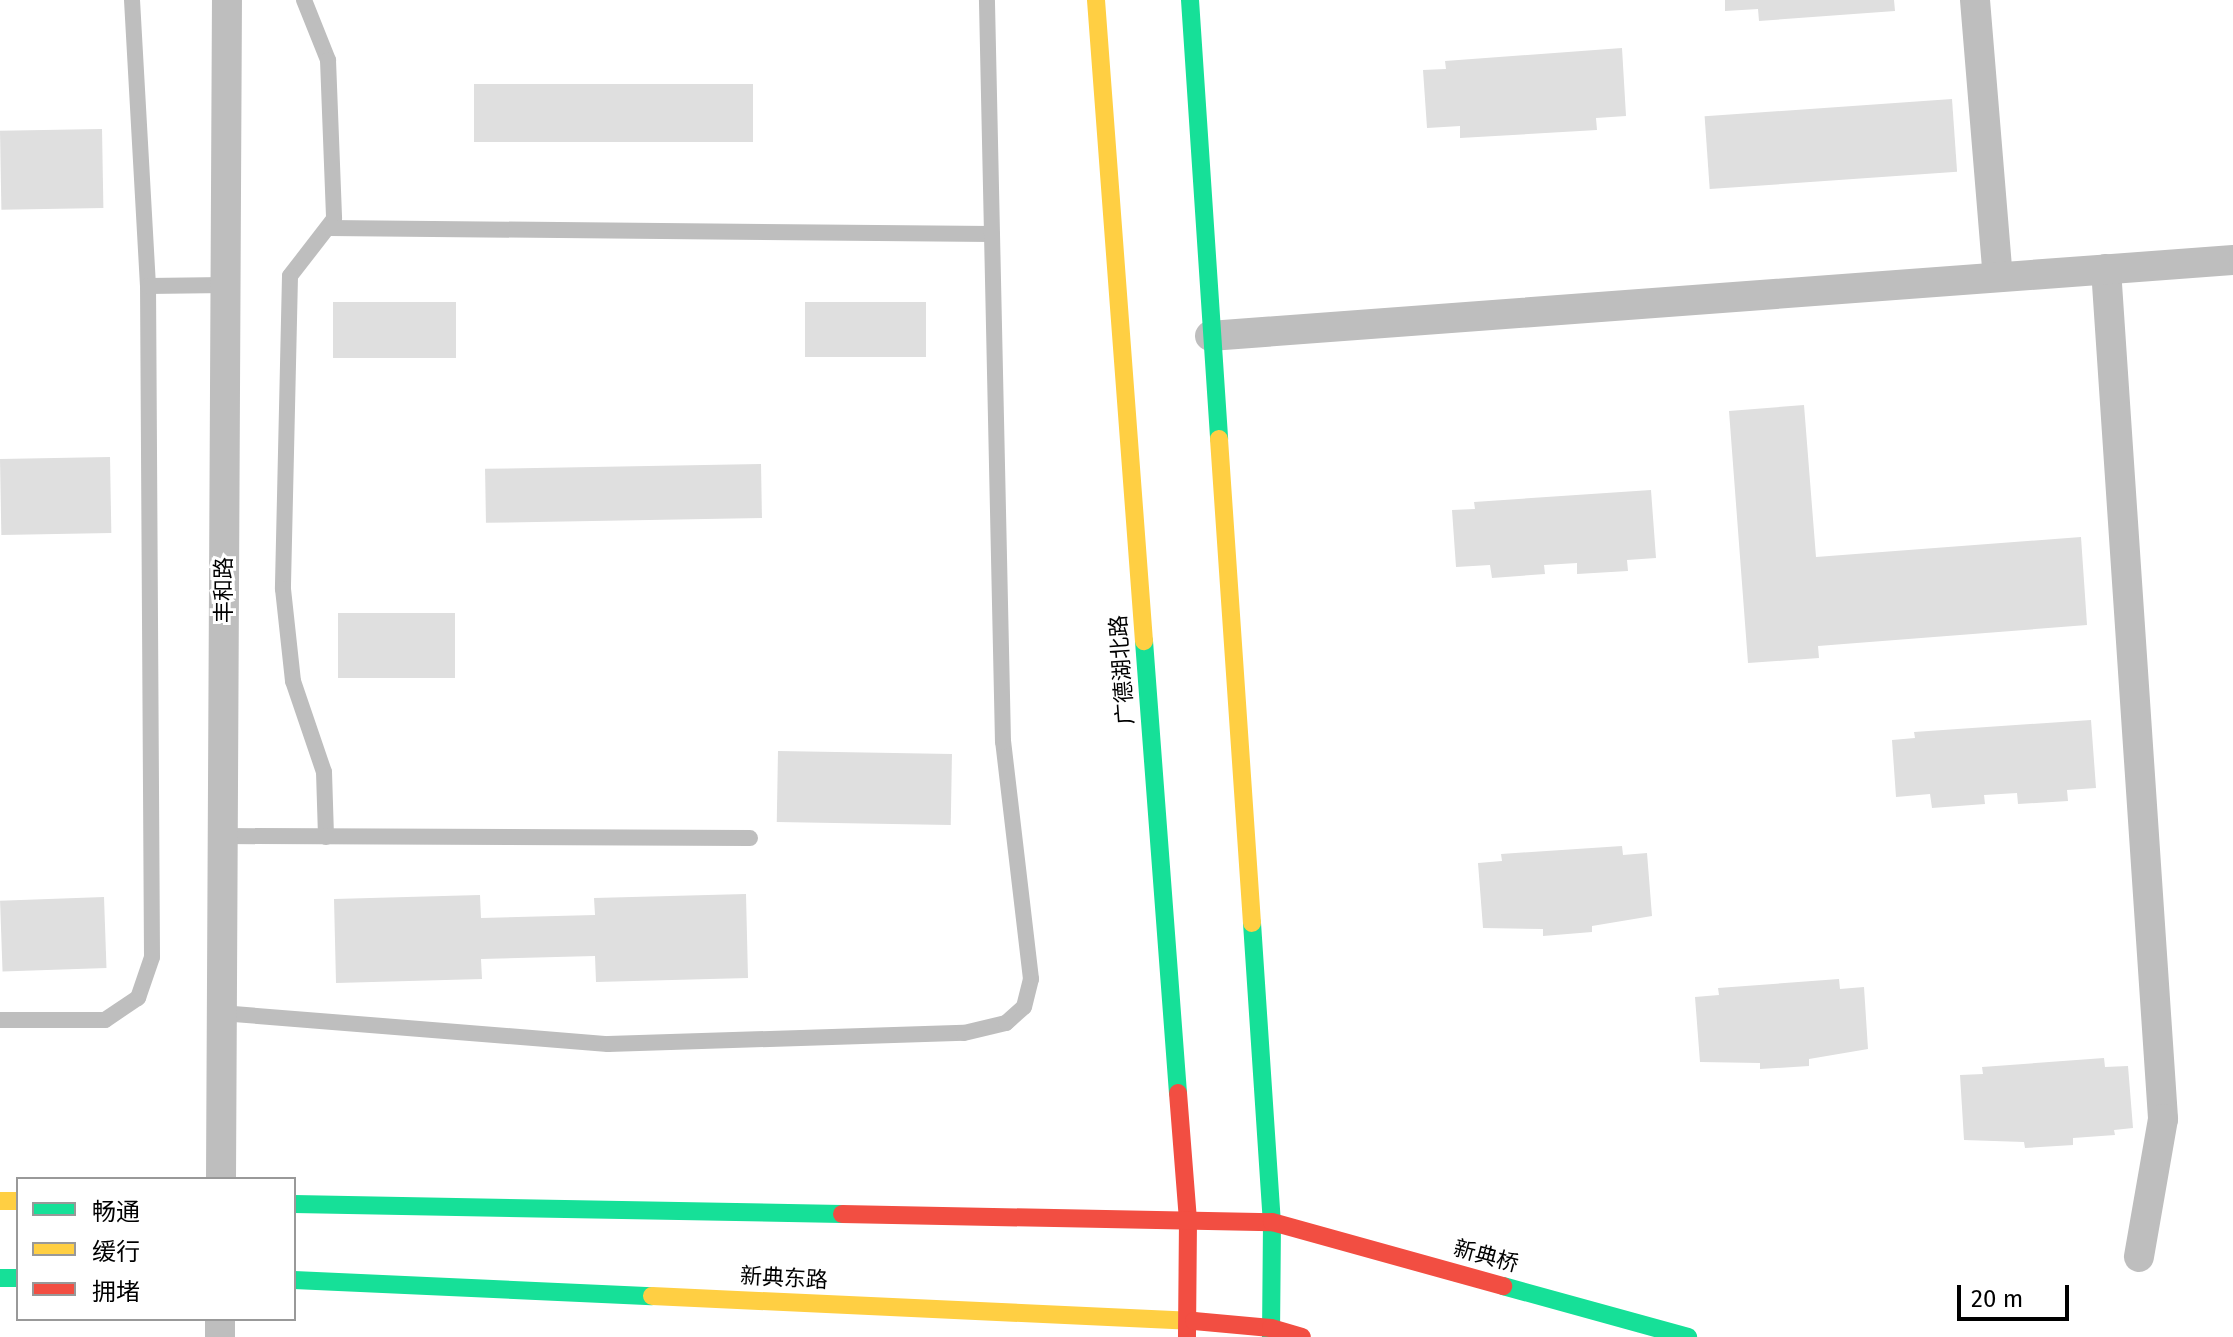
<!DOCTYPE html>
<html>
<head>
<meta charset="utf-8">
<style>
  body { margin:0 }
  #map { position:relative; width:2233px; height:1337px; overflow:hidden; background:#fff; font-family:"Fira Sans","Noto Sans SC",sans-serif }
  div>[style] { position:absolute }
  .building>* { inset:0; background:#dfdfdf; transform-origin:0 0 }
  .lane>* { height:16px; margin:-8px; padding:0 8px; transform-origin:8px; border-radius:8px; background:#bebebe }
  .street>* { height:30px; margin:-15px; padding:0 15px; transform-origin:15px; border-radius:15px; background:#bebebe }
  .fast>* { height:18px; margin:-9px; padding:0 9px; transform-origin:9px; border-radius:9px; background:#16e098 }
  .slow>* { height:18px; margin:-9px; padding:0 9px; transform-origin:9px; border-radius:9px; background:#ffcf43 }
  .jam>* { height:18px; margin:-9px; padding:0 9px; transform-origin:9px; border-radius:9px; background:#f24e42 }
  span { translate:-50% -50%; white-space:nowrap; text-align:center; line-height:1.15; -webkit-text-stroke:6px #fff; paint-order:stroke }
  .street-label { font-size:22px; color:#000 }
  .legend { position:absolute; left:16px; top:1177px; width:280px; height:144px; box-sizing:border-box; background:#fff; border:2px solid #999; margin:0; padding:10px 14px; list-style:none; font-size:24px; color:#000 }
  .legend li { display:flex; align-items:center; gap:16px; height:40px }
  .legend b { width:40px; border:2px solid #999 }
  .scale { position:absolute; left:1957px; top:1285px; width:112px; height:36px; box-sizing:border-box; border:4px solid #000; border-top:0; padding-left:10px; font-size:24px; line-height:28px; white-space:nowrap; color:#000; -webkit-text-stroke:6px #fff; paint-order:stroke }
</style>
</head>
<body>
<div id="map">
  <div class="building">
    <div style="clip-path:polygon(1725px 0,1894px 0,1895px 11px,1759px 21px,1758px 9px,1725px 11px)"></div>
    <div style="clip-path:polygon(1622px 48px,1626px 116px,1596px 118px,1597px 130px,1460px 138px,1460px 126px,1427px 128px,1423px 70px,1446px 69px,1445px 61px)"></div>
    <div style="left:474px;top:84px;width:279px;height:58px"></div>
    <div style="left:1952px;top:99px;width:73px;height:248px;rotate:86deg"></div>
    <div style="left:102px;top:129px;width:79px;height:102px;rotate:89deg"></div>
    <div style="left:333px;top:302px;width:123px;height:56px"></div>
    <div style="left:805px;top:302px;width:121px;height:55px"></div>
    <div style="clip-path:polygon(1804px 405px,1816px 557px,2081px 537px,2087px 625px,1818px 646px,1819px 658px,1748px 663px,1729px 411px)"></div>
    <div style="left:110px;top:457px;width:76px;height:110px;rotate:89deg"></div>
    <div style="left:761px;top:464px;width:54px;height:276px;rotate:89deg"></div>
    <div style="clip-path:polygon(1651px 490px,1656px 558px,1627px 560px,1628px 571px,1577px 574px,1577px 563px,1544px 565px,1545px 574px,1492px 578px,1490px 565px,1456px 567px,1452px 510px,1475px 509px,1474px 502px)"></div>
    <div style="left:455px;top:613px;width:65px;height:117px;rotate:90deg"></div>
    <div style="clip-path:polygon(2091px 720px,2096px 788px,2067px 790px,2068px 801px,2018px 804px,2017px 793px,1984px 795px,1985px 804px,1932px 808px,1930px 794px,1896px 797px,1892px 740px,1915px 738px,1914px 732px)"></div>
    <div style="left:778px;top:751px;width:174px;height:71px;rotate:1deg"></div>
    <div style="clip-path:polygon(1622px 846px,1623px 855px,1647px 853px,1652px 916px,1592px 926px,1592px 932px,1543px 936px,1543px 929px,1483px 928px,1478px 863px,1502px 861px,1501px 854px)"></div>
    <div style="clip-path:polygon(746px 894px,748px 978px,596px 982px,595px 956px,481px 959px,482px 979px,336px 983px,334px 899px,480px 895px,481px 918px,595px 915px,594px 898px)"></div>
    <div style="left:104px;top:897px;width:71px;height:104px;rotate:88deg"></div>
    <div style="clip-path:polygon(1839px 979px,1840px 989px,1864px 987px,1868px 1049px,1809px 1059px,1809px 1066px,1760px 1069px,1760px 1063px,1700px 1062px,1695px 997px,1719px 995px,1718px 988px)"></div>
    <div style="clip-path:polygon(2104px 1058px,2105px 1067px,2128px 1066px,2133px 1128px,2114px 1130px,2115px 1135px,2073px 1138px,2073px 1145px,2025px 1148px,2024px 1142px,1964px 1140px,1960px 1075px,1983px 1074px,1982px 1067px)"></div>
  </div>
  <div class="lane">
    <div style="left:132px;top:0;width:286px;rotate:86.8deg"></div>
    <div style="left:304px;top:0;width:65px;rotate:68.2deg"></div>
    <div style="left:328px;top:60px;width:159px;rotate:87.8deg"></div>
    <div style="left:334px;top:219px;width:72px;rotate:127.7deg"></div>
    <div style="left:290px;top:276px;width:313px;rotate:91.3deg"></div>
    <div style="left:283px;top:589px;width:93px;rotate:83.8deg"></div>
    <div style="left:293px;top:681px;width:96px;rotate:71.2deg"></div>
    <div style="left:324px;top:772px;width:65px;rotate:88.2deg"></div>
    <div style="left:329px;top:228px;width:663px;rotate:0.52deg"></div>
    <div style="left:223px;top:836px;width:527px;rotate:0.22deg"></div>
    <div style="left:221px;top:1013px;width:388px;rotate:4.6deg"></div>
    <div style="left:608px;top:1044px;width:356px;rotate:-1.8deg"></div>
    <div style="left:964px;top:1033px;width:43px;rotate:-13.4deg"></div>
    <div style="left:1006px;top:1023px;width:24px;rotate:-42deg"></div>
    <div style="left:1024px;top:1007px;width:29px;rotate:-76deg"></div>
    <div style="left:1031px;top:979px;width:239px;rotate:-96.7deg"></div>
    <div style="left:1003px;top:742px;width:742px;rotate:-91.24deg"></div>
    <div style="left:0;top:1020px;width:105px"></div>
    <div style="left:105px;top:1020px;width:40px;rotate:-34deg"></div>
    <div style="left:138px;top:998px;width:43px;rotate:-71.1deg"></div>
    <div style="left:152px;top:957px;width:671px;rotate:-90.34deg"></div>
    <div style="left:148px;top:286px;width:78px;rotate:-0.7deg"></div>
  </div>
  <div class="street">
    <div style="left:1975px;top:0;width:278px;rotate:85.3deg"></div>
    <div style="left:2106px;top:269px;width:852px;rotate:86.16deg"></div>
    <div style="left:2163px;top:1119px;width:140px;rotate:99.9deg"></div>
    <div style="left:1210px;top:336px;width:1026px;rotate:-4.25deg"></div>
    <div style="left:221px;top:1179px;width:1179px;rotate:-89.71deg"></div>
    <div style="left:220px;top:1319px;width:18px;rotate:90deg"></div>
  </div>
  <div class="fast">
    <div style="left:1190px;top:0;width:440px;rotate:86.2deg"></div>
    <div style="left:1144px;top:641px;width:453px;rotate:85.7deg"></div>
    <div style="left:1252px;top:923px;width:300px;rotate:86.2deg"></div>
    <div style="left:1272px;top:1222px;width:115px;rotate:90.5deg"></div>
    <div style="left:294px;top:1204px;width:548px;rotate:1.05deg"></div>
    <div style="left:0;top:1278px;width:18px"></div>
    <div style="left:294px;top:1280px;width:358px;rotate:2.6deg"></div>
    <div style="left:1503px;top:1286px;width:192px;rotate:15.4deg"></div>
  </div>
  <div class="slow">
    <div style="left:1096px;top:0;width:643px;rotate:85.72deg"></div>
    <div style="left:1219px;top:439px;width:485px;rotate:86.1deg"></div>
    <div style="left:0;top:1201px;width:18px"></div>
    <div style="left:652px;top:1296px;width:543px;rotate:2.64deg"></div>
  </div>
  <div class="jam">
    <div style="left:1178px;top:1093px;width:127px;rotate:85.5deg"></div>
    <div style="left:1188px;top:1220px;width:117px;rotate:90.5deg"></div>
    <div style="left:842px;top:1214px;width:430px;rotate:1.1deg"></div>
    <div style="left:1272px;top:1222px;width:240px;rotate:15.5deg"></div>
    <div style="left:1194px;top:1321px;width:77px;rotate:5.2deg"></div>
    <div style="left:1271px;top:1328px;width:32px;rotate:16deg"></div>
  </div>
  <div class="street-label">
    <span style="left:224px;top:590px;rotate:-90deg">丰和路</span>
    <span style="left:1122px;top:670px;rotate:-94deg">广德湖北路</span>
    <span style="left:1486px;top:1256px;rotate:15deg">新典桥</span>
    <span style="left:784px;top:1278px;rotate:3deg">新典东路</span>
  </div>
  <ul class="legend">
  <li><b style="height:10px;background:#16e098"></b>畅通</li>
  <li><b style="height:10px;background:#ffcf43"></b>缓行</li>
  <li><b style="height:10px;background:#f24e42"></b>拥堵</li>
  </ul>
  <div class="scale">20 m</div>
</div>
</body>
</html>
